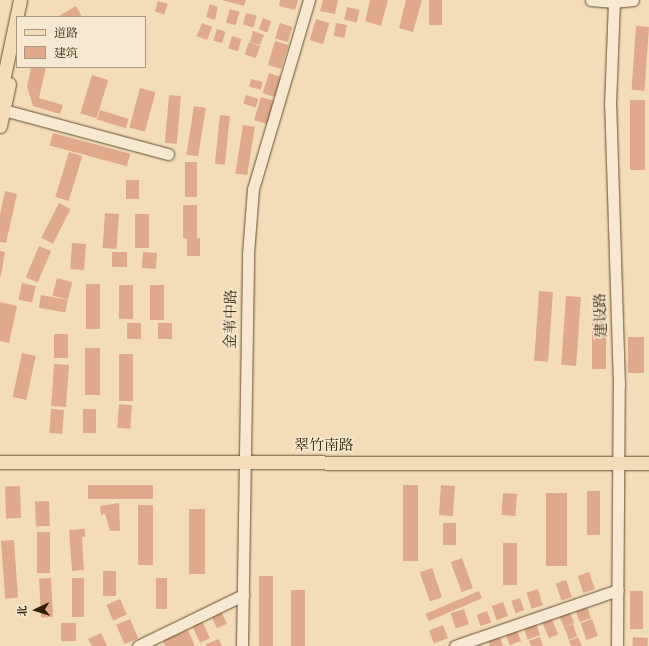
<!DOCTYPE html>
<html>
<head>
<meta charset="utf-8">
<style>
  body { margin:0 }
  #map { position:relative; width:649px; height:646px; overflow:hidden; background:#f3ddb8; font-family:Vollkorn,"Noto Serif SC",serif }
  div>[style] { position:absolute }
  .building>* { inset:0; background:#e1a98b; transform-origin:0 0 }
  .roads { filter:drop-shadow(0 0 1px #614e32) drop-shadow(0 0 1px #614e32) }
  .minor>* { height:11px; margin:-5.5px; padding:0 5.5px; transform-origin:5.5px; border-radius:5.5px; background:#f7e9d1 }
  .major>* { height:13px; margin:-6.5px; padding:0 6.5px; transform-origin:6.5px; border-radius:6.5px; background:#f3ddb8 }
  span { translate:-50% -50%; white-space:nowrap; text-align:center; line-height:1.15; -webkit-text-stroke:3px #f7e9d1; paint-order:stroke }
  .street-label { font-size:15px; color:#301f05 }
  .legend { position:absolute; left:16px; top:16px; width:130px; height:52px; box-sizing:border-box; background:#f7e9d1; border:1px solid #a7987f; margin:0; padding:5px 7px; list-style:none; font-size:12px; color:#301f05 }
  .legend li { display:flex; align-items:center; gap:8px; height:20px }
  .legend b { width:20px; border:1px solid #a7987f }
  .north { position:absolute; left:16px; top:590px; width:40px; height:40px; -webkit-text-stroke:3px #f7e9d1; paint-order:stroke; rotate:266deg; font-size:11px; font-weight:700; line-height:16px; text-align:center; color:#301f05 }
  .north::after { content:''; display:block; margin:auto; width:14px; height:18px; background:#301f05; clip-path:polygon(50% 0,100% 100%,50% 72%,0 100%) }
</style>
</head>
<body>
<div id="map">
  <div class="building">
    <div style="clip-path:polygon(222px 0,246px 0,244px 6px)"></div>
    <div style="clip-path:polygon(280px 0,298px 0,295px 10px,279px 6px)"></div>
    <div style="clip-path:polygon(323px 0,338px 0,335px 14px,320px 11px)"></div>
    <div style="clip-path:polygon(370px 0,388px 0,381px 26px,365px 21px)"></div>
    <div style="clip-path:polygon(406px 0,422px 0,413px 32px,399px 28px)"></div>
    <div style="left:429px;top:0;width:13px;height:25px"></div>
    <div style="left:158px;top:1px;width:10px;height:11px;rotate:17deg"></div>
    <div style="clip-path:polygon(210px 4px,218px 7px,215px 20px,206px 17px)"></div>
    <div style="clip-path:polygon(76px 6px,82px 17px,57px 17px)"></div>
    <div style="left:347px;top:7px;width:13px;height:13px;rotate:13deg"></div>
    <div style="left:230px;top:9px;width:10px;height:14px;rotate:17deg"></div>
    <div style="left:246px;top:13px;width:11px;height:12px;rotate:15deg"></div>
    <div style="left:263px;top:18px;width:9px;height:12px;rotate:21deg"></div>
    <div style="left:316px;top:19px;width:14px;height:22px;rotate:17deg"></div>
    <div style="left:202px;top:23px;width:11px;height:14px;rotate:22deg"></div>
    <div style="left:280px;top:23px;width:13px;height:16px;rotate:18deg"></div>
    <div style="left:336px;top:23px;width:11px;height:13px;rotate:10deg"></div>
    <div style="left:636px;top:26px;width:13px;height:64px;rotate:4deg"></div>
    <div style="left:217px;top:29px;width:9px;height:12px;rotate:18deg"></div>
    <div style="clip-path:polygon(253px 31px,264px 35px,260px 45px,250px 42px)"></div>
    <div style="left:232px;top:36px;width:10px;height:13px;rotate:17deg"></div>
    <div style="left:275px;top:41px;width:14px;height:25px;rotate:17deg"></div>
    <div style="left:249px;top:42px;width:12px;height:13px;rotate:20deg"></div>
    <div style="clip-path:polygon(31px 67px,46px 67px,39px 98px,63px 105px,60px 114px,33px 106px,27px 87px)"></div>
    <div style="left:269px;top:73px;width:13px;height:21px;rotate:18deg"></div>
    <div style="left:92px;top:75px;width:17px;height:40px;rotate:17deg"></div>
    <div style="left:251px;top:79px;width:12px;height:8px;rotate:14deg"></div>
    <div style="left:140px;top:88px;width:16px;height:41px;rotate:15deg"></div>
    <div style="left:169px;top:95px;width:12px;height:48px;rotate:5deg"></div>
    <div style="left:246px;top:95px;width:13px;height:9px;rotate:18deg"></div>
    <div style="left:261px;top:97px;width:14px;height:24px;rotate:17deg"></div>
    <div style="left:630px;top:100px;width:15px;height:70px"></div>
    <div style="left:194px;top:106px;width:12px;height:49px;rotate:9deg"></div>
    <div style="left:100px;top:110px;width:30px;height:10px;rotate:17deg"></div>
    <div style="left:220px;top:115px;width:10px;height:49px;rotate:6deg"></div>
    <div style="left:243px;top:125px;width:12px;height:49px;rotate:9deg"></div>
    <div style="left:53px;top:133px;width:80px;height:13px;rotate:15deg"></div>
    <div style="left:69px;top:152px;width:14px;height:47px;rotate:17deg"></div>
    <div style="left:185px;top:162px;width:12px;height:35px"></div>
    <div style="left:126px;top:180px;width:13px;height:19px"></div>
    <div style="clip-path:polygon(5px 191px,17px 194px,6px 243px,0 242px,0 215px)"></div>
    <div style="left:59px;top:203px;width:13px;height:39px;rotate:27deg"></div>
    <div style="clip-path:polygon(183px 205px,197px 205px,197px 238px,200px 238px,200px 256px,187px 256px,187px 239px,183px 238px)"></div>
    <div style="left:105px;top:213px;width:14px;height:35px;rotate:4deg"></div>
    <div style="left:135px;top:214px;width:14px;height:34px"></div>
    <div style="left:72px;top:243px;width:14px;height:26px;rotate:4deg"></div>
    <div style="left:39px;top:246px;width:13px;height:34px;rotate:23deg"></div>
    <div style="clip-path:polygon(0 251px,5px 252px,1px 276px,0 276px)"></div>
    <div style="left:112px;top:252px;width:15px;height:15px"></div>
    <div style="left:143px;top:252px;width:14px;height:16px;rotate:4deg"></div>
    <div style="left:57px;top:278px;width:16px;height:18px;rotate:15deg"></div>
    <div style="left:22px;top:283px;width:14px;height:17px;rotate:12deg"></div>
    <div style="left:86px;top:284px;width:14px;height:45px"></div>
    <div style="left:119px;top:285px;width:14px;height:34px"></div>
    <div style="left:150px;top:285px;width:14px;height:35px"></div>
    <div style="left:539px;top:291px;width:14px;height:70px;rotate:4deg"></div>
    <div style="left:592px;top:294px;width:14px;height:75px"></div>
    <div style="left:41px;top:295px;width:27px;height:13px;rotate:10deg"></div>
    <div style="left:566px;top:296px;width:15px;height:69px;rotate:4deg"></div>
    <div style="clip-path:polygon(0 302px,17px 306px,9px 343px,0 341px)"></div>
    <div style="left:127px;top:323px;width:14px;height:16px"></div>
    <div style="left:158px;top:323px;width:14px;height:16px"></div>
    <div style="left:54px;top:334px;width:14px;height:24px"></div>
    <div style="left:628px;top:337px;width:16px;height:36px"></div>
    <div style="left:85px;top:348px;width:15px;height:47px"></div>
    <div style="left:22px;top:353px;width:14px;height:45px;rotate:12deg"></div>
    <div style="left:119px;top:354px;width:14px;height:47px"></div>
    <div style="left:54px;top:364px;width:15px;height:42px;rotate:4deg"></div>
    <div style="left:119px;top:404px;width:13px;height:24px;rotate:4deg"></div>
    <div style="left:51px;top:409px;width:13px;height:24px;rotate:4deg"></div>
    <div style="left:83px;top:409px;width:13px;height:24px"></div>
    <div style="left:88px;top:485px;width:65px;height:14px"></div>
    <div style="left:403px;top:485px;width:15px;height:76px"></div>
    <div style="left:441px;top:485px;width:14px;height:30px;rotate:4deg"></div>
    <div style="left:20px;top:486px;width:32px;height:15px;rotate:88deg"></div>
    <div style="left:587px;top:491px;width:13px;height:44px"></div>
    <div style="left:503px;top:493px;width:14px;height:22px;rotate:4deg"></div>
    <div style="left:546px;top:493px;width:21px;height:73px"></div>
    <div style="left:49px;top:501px;width:25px;height:14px;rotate:88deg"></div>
    <div style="clip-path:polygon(119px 503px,120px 531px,110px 531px,105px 514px,101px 515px,100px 506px)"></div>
    <div style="left:138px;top:505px;width:15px;height:60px"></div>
    <div style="left:189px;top:509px;width:16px;height:65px"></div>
    <div style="left:443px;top:523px;width:13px;height:22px"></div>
    <div style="clip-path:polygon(85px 529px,85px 537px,82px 537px,84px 570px,72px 571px,69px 530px)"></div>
    <div style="left:37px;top:532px;width:13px;height:41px"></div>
    <div style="left:14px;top:540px;width:58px;height:13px;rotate:86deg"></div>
    <div style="left:503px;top:543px;width:14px;height:42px"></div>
    <div style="left:462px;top:558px;width:32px;height:12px;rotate:70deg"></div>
    <div style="left:432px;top:568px;width:31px;height:13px;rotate:71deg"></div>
    <div style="left:103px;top:571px;width:13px;height:25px"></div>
    <div style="left:589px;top:572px;width:18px;height:12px;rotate:71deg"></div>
    <div style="left:259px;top:576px;width:14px;height:70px"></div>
    <div style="left:51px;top:578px;width:39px;height:12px;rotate:87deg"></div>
    <div style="left:72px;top:578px;width:12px;height:39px"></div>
    <div style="left:156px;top:578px;width:11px;height:31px"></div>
    <div style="left:566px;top:580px;width:18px;height:11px;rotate:71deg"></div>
    <div style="left:538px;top:589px;width:17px;height:12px;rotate:73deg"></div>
    <div style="left:291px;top:590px;width:14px;height:56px"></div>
    <div style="left:479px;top:591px;width:8px;height:58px;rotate:67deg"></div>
    <div style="left:630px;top:591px;width:13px;height:38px"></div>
    <div style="left:520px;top:598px;width:13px;height:9px;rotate:72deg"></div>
    <div style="left:120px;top:599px;width:17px;height:15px;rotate:66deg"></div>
    <div style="left:503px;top:602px;width:15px;height:12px;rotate:70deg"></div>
    <div style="left:586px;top:603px;width:16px;height:12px;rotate:72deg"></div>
    <div style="left:464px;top:609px;width:16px;height:14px;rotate:72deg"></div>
    <div style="left:569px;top:610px;width:14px;height:11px;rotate:69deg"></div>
    <div style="left:221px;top:611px;width:14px;height:11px;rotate:65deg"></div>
    <div style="left:487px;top:611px;width:12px;height:11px;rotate:70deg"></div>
    <div style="left:550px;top:615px;width:21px;height:10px;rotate:67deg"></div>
    <div style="left:130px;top:619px;width:21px;height:15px;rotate:67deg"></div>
    <div style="left:592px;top:619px;width:18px;height:12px;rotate:71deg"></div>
    <div style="left:202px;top:621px;width:19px;height:11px;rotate:65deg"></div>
    <div style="left:535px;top:621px;width:15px;height:13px;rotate:70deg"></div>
    <div style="left:61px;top:623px;width:15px;height:18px"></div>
    <div style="clip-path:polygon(573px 624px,577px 636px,569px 640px,564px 627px)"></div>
    <div style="left:443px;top:625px;width:14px;height:15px;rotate:69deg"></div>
    <div style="left:516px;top:628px;width:14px;height:12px;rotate:69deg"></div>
    <div style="clip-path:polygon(188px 630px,195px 646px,165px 646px,163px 640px)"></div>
    <div style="clip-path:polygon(101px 633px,107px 646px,92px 646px,88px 639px)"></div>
    <div style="clip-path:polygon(500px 637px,503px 646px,490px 646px,488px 641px)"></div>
    <div style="clip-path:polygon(540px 637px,543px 646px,531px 646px,529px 641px)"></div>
    <div style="clip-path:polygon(578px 637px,582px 646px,571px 646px,569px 641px)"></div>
    <div style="left:633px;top:637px;width:15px;height:9px;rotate:4deg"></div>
    <div style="clip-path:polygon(219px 639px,222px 646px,206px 646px,206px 644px)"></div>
  </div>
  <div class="roads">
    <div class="minor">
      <div style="left:591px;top:0;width:23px;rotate:5deg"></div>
      <div style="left:0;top:109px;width:174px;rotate:15deg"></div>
      <div style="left:138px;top:646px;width:117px;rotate:-25.9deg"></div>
      <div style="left:242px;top:646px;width:392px;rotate:-89.1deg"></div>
      <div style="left:248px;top:254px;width:65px;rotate:-85.6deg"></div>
      <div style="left:253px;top:189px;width:197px;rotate:-73.5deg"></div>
      <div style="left:455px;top:646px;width:172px;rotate:-19deg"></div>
      <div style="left:617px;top:646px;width:261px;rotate:-89.6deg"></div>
      <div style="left:619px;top:385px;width:280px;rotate:-91.8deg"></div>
      <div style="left:610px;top:105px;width:103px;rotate:-87.8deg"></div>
      <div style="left:614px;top:2px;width:19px;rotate:-6deg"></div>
    </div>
    <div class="major">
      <div style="left:0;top:95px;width:97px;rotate:-78.1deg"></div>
      <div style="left:0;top:126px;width:43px;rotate:-77.9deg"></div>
      <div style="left:0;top:462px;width:649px;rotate:0.09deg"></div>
    </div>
  </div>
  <div class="street-label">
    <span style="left:602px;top:315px;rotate:-92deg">建设路</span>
    <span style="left:232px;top:319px;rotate:-89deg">金苇中路</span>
    <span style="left:324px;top:447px">翠竹南路</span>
  </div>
  <ul class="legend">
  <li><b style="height:5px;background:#f3ddb8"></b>道路</li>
  <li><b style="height:11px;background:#e1a98b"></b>建筑</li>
  </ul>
  <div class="north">北</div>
</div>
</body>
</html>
